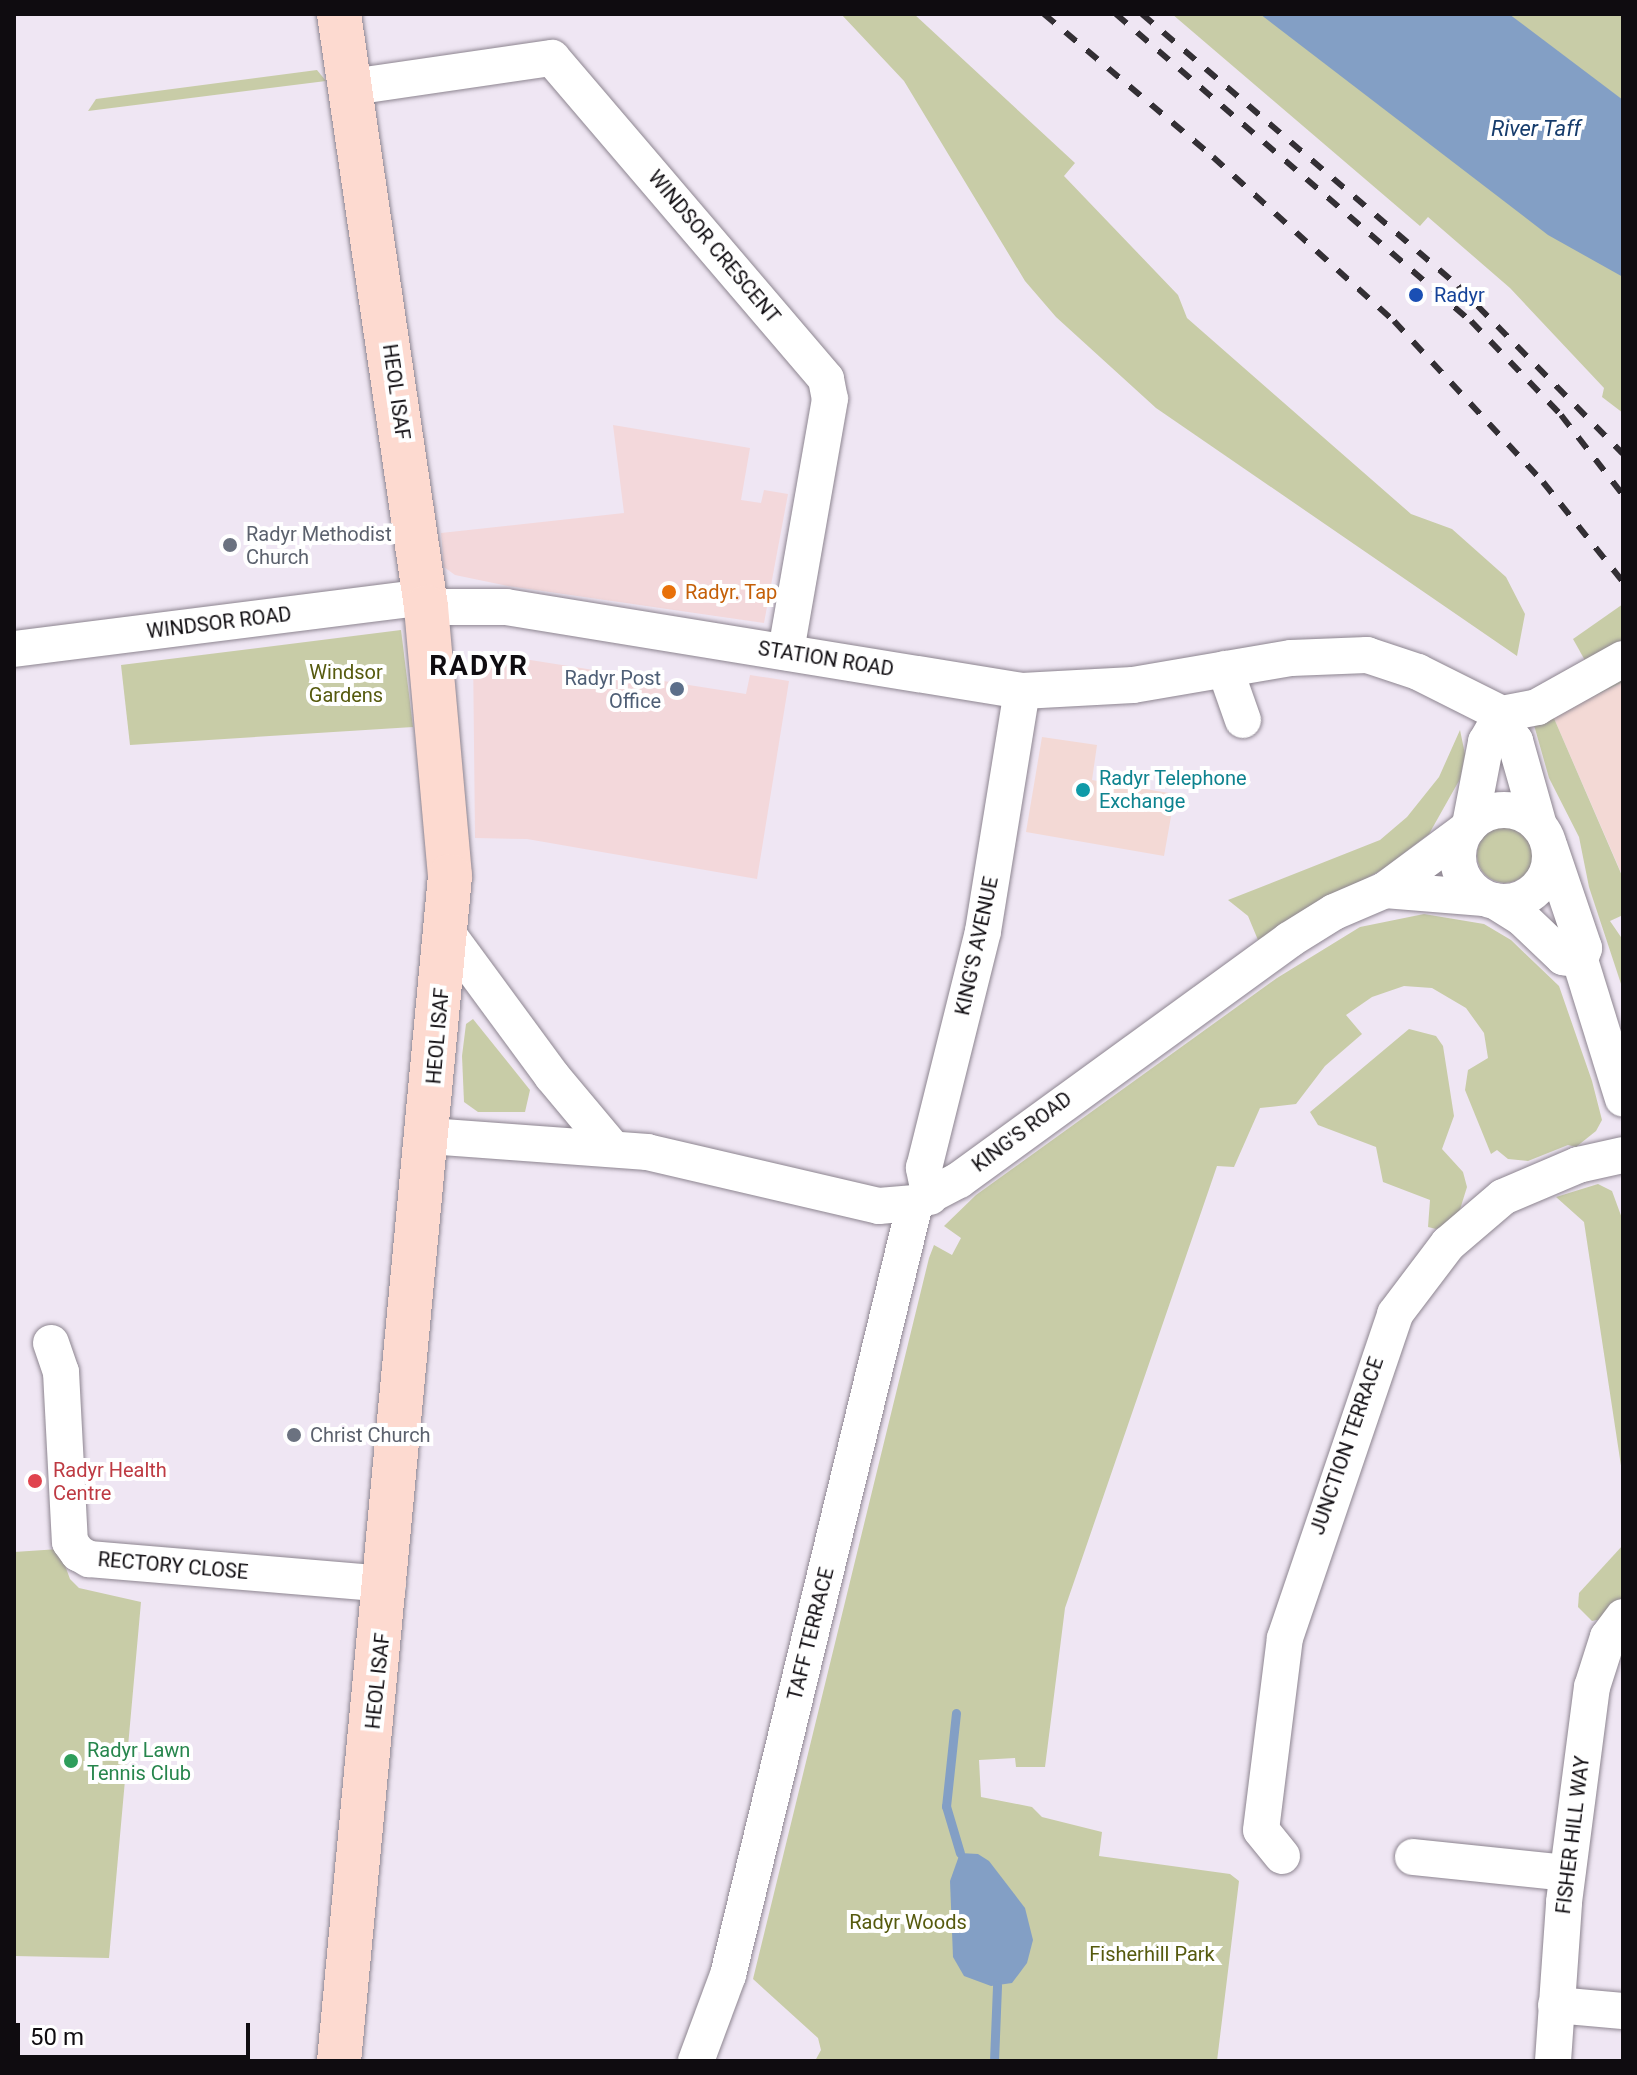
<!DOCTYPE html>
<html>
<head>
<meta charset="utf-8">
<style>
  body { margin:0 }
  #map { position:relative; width:1637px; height:2075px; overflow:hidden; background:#efe6f3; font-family:Roboto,sans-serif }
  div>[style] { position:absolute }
  .commercial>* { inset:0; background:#f3d8db }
  .industrial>* { inset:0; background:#f3d9d5 }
  .green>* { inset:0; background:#c8cca7 }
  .round { border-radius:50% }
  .water>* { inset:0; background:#839fc5 }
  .stream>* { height:9px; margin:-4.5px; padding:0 4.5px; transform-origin:4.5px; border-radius:4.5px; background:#839fc5 }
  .roads { filter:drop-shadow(0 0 2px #8d8590) drop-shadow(0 0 2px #8d8590) }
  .minor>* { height:36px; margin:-18px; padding:0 18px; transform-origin:18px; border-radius:18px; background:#fff }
  .minor>.ring { margin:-18px; padding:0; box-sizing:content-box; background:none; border:36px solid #fff; border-radius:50% }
  .secondary>* { height:44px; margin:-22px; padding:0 22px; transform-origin:22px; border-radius:22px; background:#fddad0 }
  .rail>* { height:6px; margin-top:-3px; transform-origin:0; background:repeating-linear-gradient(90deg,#332f34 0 14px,transparent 0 28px) }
  .dots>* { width:22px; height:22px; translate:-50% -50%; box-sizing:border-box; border:4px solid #fff; border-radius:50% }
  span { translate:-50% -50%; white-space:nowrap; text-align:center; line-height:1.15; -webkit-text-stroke:8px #fff; paint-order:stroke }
  .street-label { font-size:20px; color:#0f0c10 }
  .transit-label { font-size:20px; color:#164399 }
  .left { translate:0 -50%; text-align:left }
  .worship-label { font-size:20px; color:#5b616d }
  .food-label { font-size:20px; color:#c56008 }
  .park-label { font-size:20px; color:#565a0e }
  .service-label { font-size:20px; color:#4e5e75 }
  .right { translate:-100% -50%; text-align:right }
  .culture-label { font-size:20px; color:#0d838f }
  .health-label { font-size:20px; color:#be3a42 }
  .leisure-label { font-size:20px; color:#27864d }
  .water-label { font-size:22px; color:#163c6c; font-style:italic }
  .district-label { font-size:28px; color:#0f0c10; font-weight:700; letter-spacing:2px }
  .frame { position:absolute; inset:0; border:16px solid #0f0c10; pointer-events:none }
  .scale { position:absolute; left:16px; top:2023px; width:234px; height:36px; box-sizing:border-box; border:4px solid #0f0c10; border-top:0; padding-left:10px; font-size:24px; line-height:28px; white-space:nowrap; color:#0f0c10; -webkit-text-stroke:6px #fff; paint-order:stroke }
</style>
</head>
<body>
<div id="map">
  <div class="commercial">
    <div style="clip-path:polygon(613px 425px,750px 448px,741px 500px,761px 503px,764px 490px,788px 494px,764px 623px,508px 586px,455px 575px,444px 567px,441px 533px,624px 513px)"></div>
    <div style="clip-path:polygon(473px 651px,746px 694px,750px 675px,789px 681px,757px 879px,527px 839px,475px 838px)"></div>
  </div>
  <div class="industrial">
    <div style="clip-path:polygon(1623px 682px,1623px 877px,1553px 716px)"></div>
    <div style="clip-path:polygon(1042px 737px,1097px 745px,1092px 780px,1175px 794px,1164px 856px,1026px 832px)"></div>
  </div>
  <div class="green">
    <div style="clip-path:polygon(841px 14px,914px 14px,1075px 163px,1064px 176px,1178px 295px,1187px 318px,1411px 514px,1452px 529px,1506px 577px,1525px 614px,1517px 656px,1156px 408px,1056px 317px,1025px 281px,904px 81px)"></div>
    <div style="clip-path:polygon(1172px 14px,1292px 14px,1613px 260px,1623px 277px,1623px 413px,1602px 397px,1604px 388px,1510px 288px,1428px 217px,1420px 226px)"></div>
    <div style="clip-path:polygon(1449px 14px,1623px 14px,1623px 154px)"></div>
    <div style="clip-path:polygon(317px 70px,326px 81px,88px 111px,96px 99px)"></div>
    <div style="clip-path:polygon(1623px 604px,1623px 643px,1587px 664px,1573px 639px)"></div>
    <div style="clip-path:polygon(401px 630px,413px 727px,130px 745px,121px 665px)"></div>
    <div style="clip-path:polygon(1623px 669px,1623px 682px,1553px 716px,1623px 878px,1623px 915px,1610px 921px,1623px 940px,1623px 990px,1589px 887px,1579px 837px,1549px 778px,1534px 725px)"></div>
    <div style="clip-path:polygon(1460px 730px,1465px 754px,1460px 779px,1429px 834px,1383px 869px,1258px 940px,1248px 916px,1228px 900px,1380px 840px,1407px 817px,1439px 777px)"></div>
    <div class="round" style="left:1477px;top:827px;width:56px;height:56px"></div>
    <div style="clip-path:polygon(1424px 914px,1484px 924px,1511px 940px,1559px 986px,1592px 1081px,1602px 1120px,1596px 1131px,1576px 1147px,1568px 1145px,1528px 1161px,1508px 1159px,1497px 1150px,1491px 1154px,1465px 1090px,1468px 1070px,1488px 1058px,1484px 1033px,1466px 1008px,1432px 988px,1404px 986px,1372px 997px,1346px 1015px,1362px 1034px,1325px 1066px,1296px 1104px,1260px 1108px,1234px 1167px,1217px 1166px,1065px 1608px,1045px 1767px,1016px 1767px,1015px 1758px,979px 1760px,981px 1797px,1032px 1807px,1042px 1817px,1102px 1832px,1099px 1856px,1230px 1874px,1239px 1881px,1217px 2061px,815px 2061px,821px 2050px,818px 2038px,753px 1979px,929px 1258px,934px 1245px,952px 1255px,961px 1238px,944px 1226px,976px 1195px,1277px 978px,1360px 927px)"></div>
    <div style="clip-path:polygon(473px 1019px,530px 1090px,525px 1112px,478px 1112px,464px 1102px,462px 1056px,466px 1024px)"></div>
    <div style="clip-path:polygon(1409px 1029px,1436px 1036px,1443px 1046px,1454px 1116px,1442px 1149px,1463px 1172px,1467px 1187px,1457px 1219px,1436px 1229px,1428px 1227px,1430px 1200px,1383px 1182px,1376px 1147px,1318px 1125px,1310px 1112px)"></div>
    <div style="clip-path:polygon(1598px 1184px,1612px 1191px,1623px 1221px,1623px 1479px,1584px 1222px,1556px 1197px)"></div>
    <div style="clip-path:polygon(1623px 1545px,1623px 1604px,1606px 1618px,1592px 1621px,1578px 1607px,1579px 1593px)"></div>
    <div style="clip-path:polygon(59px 1549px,70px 1579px,79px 1588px,141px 1602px,109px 1958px,14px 1956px,14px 1552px)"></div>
  </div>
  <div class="water">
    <div style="clip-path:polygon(1260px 14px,1509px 14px,1623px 100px,1623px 277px,1548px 235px)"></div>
    <div style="clip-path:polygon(960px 1853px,978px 1854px,989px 1861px,1025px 1908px,1033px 1940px,1027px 1963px,1012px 1983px,991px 1986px,964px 1976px,953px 1957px,950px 1881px)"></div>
  </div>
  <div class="stream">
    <div style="left:956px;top:1713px;width:94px;rotate:96.1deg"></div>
    <div style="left:946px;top:1806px;width:49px;rotate:73.4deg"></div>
    <div style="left:994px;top:2061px;width:76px;rotate:-87.7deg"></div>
  </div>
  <div class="roads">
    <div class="minor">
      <div style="left:352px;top:87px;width:202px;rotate:-8.3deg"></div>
      <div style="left:552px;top:58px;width:422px;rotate:49.5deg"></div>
      <div style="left:826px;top:379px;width:20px;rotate:79deg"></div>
      <div style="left:830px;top:399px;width:257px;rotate:99.9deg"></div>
      <div style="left:426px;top:607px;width:80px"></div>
      <div style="left:506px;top:607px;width:523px;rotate:9.25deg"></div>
      <div style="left:1022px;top:691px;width:111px;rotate:-3.1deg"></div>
      <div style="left:1133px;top:685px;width:160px;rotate:-9.7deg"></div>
      <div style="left:1291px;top:658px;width:76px;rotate:-2.3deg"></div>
      <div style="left:1367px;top:655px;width:54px;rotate:18.4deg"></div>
      <div style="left:1418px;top:672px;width:94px;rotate:26.6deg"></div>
      <div style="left:1502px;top:714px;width:36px;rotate:-11deg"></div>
      <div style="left:1537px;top:707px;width:98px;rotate:-29.2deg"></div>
      <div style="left:14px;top:649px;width:414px;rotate:-7.2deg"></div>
      <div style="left:1225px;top:669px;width:54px;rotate:70.6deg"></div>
      <div style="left:1500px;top:721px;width:25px;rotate:53deg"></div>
      <div style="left:1515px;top:741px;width:88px;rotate:74.2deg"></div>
      <div class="ring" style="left:1458px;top:810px;width:56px;height:56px"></div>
      <div style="left:1470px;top:825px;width:85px;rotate:-79.1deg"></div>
      <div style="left:1486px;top:742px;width:32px;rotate:-60deg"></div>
      <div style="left:1550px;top:848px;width:106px;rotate:71.2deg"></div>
      <div style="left:1584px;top:948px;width:13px;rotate:108deg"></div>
      <div style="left:1580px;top:960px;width:145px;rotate:72.8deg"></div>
      <div style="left:1385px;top:890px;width:99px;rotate:4.6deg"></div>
      <div style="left:1495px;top:901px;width:32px;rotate:32deg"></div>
      <div style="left:1522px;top:918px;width:57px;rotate:43.6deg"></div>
      <div style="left:1563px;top:957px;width:17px;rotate:10deg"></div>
      <div style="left:447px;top:933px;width:177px;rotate:53.7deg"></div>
      <div style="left:552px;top:1076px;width:95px;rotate:50.1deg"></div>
      <div style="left:429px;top:1136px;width:219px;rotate:4.2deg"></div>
      <div style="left:647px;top:1152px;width:238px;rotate:13.1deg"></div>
      <div style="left:879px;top:1206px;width:36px;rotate:-5deg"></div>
      <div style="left:915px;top:1203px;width:50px;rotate:-27.6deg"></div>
      <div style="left:959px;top:1180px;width:408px;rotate:-36deg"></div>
      <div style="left:1289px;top:940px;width:53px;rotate:-31.9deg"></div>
      <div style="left:1334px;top:912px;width:56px;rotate:-23.3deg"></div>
      <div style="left:1385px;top:890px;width:102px;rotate:-36.6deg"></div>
      <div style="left:930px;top:1197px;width:30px;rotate:-102deg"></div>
      <div style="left:924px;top:1168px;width:244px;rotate:-76deg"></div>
      <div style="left:983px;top:931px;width:243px;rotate:-80.8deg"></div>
      <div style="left:51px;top:1343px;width:31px;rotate:71deg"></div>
      <div style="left:61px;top:1372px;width:170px;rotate:87deg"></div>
      <div style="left:70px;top:1542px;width:14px;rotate:54deg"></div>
      <div style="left:78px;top:1553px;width:13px;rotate:29deg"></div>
      <div style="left:89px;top:1559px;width:300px;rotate:4.8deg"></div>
      <div style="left:1282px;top:1856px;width:33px;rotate:-129deg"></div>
      <div style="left:1261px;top:1830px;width:193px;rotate:-82.9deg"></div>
      <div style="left:1285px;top:1638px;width:342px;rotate:-71.2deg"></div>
      <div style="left:1395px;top:1314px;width:88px;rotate:-52.9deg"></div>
      <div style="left:1448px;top:1244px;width:72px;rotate:-40.5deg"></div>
      <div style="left:1503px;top:1197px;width:82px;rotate:-23.1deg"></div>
      <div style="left:1578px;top:1165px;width:46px;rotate:-12.5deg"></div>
      <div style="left:1413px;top:1857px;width:155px;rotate:5.9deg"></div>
      <div style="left:1556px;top:2005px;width:67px;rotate:5.1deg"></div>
      <div style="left:696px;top:2061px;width:92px;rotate:-69.6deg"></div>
      <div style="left:728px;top:1975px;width:794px;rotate:-76.38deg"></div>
      <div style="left:1553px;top:2061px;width:159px;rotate:-86deg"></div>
      <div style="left:1564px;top:1902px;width:217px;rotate:-82.6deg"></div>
      <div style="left:1592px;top:1687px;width:52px;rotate:-72.3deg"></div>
      <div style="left:1608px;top:1637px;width:25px;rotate:-53deg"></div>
    </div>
    <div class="secondary">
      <div style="left:339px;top:14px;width:599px;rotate:81.65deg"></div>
      <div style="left:426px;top:607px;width:270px;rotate:84.9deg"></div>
      <div style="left:450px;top:876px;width:1190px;rotate:95.35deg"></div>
    </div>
  </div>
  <div class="rail">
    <div style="left:1044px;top:14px;width:221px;rotate:40.2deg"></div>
    <div style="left:1213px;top:157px;width:244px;rotate:42.2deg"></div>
    <div style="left:1394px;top:321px;width:219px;rotate:47.2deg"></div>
    <div style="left:1543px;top:482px;width:128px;rotate:51.3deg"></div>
    <div style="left:1116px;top:14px;width:469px;rotate:40.9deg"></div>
    <div style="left:1471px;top:321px;width:130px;rotate:46.2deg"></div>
    <div style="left:1561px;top:415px;width:101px;rotate:52.2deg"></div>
    <div style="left:1142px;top:14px;width:417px;rotate:40.7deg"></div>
    <div style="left:1458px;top:286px;width:235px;rotate:45.5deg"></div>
  </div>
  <div class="dots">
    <div style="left:1416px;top:295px;background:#1a4fb4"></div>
    <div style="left:230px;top:545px;background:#6b7280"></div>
    <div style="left:669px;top:592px;background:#e8710a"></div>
    <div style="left:677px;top:689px;background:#5c6f8a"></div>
    <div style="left:1083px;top:790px;background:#0f9aa8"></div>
    <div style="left:294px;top:1435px;background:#6b7280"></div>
    <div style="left:35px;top:1481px;background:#e0444e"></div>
    <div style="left:71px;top:1761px;background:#2e9e5b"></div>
  </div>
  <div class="street-label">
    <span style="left:714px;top:247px;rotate:50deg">WINDSOR CRESCENT</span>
    <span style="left:396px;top:392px;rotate:82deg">HEOL ISAF</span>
    <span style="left:219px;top:623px;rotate:-7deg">WINDSOR ROAD</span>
    <span style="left:826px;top:659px;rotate:9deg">STATION ROAD</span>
    <span style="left:977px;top:946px;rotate:-78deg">KING'S AVENUE</span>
    <span style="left:438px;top:1036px;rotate:-85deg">HEOL ISAF</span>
    <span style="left:1022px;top:1132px;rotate:-37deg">KING'S ROAD</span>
    <span style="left:1347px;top:1446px;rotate:-71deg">JUNCTION TERRACE</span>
    <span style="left:173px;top:1566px;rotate:5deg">RECTORY CLOSE</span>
    <span style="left:811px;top:1634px;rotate:-76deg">TAFF TERRACE</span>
    <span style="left:378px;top:1681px;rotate:-84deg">HEOL ISAF</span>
    <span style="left:1573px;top:1835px;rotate:-83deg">FISHER HILL WAY</span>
  </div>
  <div class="transit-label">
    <span class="left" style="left:1434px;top:295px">Radyr</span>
  </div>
  <div class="worship-label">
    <span class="left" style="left:246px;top:546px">Radyr Methodist<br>Church</span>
    <span class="left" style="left:310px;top:1435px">Christ Church</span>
  </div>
  <div class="food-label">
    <span class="left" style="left:685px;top:592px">Radyr. Tap</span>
  </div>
  <div class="park-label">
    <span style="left:346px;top:684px">Windsor<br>Gardens</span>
    <span style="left:908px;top:1922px">Radyr Woods</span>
    <span style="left:1152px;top:1954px">Fisherhill Park</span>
  </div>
  <div class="service-label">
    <span class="right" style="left:661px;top:690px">Radyr Post<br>Office</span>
  </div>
  <div class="culture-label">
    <span class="left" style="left:1099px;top:790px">Radyr Telephone<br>Exchange</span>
  </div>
  <div class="health-label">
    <span class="left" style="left:53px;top:1482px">Radyr Health<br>Centre</span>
  </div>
  <div class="leisure-label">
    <span class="left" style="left:87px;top:1762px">Radyr Lawn<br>Tennis Club</span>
  </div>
  <div class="water-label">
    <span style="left:1536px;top:129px">River Taff</span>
  </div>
  <div class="district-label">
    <span style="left:479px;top:666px">RADYR</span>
  </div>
  <div class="frame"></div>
  <div class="scale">50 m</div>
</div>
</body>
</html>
